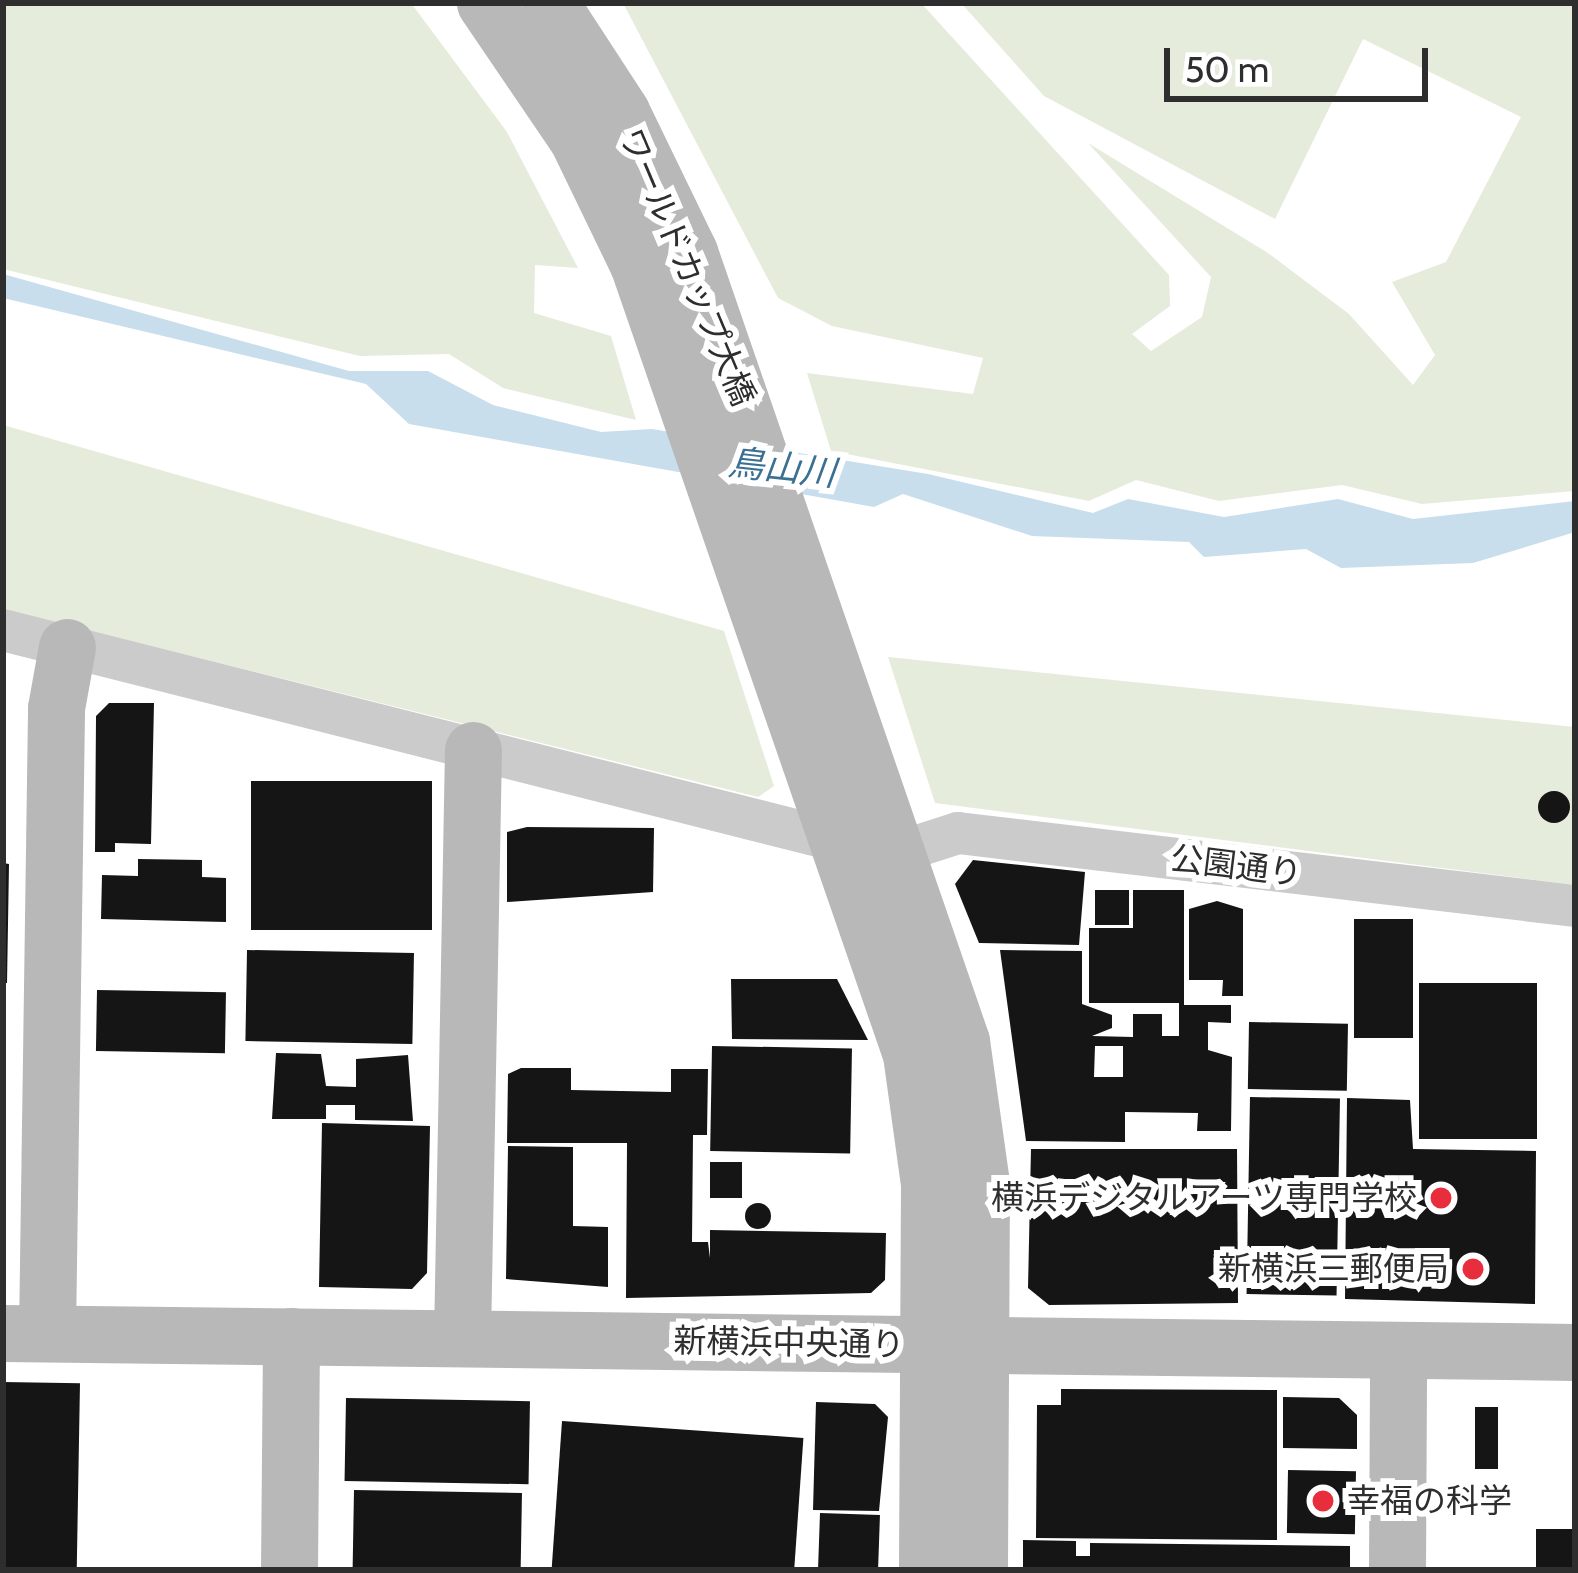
<!DOCTYPE html>
<html>
<head>
<meta charset="utf-8">
<style>
  body { margin:0 }
  #map { position:relative; width:1578px; height:1573px; overflow:hidden; background:#fff; font-family:Cabin,"Noto Sans JP",sans-serif }
  div>[style] { position:absolute }
  .green>* { inset:0; background:#e5ecdc }
  .water>* { inset:0; background:#c8deec }
  .building>* { inset:0; background:#151515; transform-origin:0 0 }
  .round { border-radius:50% }
  .street>* { height:42px; margin:-21px; padding:0 21px; transform-origin:21px; border-radius:21px; background:#cbcbcb }
  .secondary>* { height:57px; margin:-28.5px; padding:0 28.5px; transform-origin:28.5px; border-radius:28.5px; background:#b8b8b8 }
  .dots>* { width:33px; height:33px; translate:-50% -50%; box-sizing:border-box; border:6px solid #fff; border-radius:50% }
  span { translate:-50% -50%; white-space:nowrap; text-align:center; line-height:1.15; -webkit-text-stroke:12px #fff; paint-order:stroke }
  .street-label { font-size:33px; color:#2e2e2e }
  .poi-label { font-size:33px; color:#2e2e2e }
  .right { translate:-100% -50%; text-align:right }
  .left { translate:0 -50%; text-align:left }
  .water-label { font-size:36px; color:#3b7092; font-style:italic }
  .frame { position:absolute; inset:0; border:6px solid #2e2e2e; pointer-events:none }
  .scale { position:absolute; left:1164px; top:48px; width:264px; height:54px; box-sizing:border-box; border:6px solid #2e2e2e; border-top:0; padding-left:15px; font-size:36px; line-height:42px; white-space:nowrap; color:#2e2e2e; -webkit-text-stroke:9px #fff; paint-order:stroke }
</style>
</head>
<body>
<div id="map">
  <div class="green">
    <div style="clip-path:polygon(3px 3px,411px 3px,507px 132px,578px 268px,535px 265px,534px 313px,611px 336px,636px 420px,503px 388px,449px 354px,360px 356px,3px 269px)"></div>
    <div style="clip-path:polygon(623px 3px,921px 3px,1169px 275px,1170px 306px,1132px 334px,1151px 351px,1202px 317px,1211px 277px,1088px 143px,1268px 253px,1349px 314px,1413px 385px,1435px 355px,1392px 282px,1446px 262px,1521px 117px,1363px 39px,1275px 219px,1044px 96px,961px 3px,1575px 3px,1575px 491px,1422px 504px,1342px 485px,1219px 501px,1136px 480px,1089px 501px,831px 451px,807px 373px,973px 394px,983px 358px,832px 326px,778px 298px)"></div>
    <div style="clip-path:polygon(3px 425px,724px 631px,774px 786px,758px 797px,3px 609px)"></div>
    <div style="clip-path:polygon(888px 657px,1575px 727px,1575px 885px,935px 803px)"></div>
  </div>
  <div class="water">
    <div style="clip-path:polygon(3px 274px,349px 371px,428px 371px,493px 405px,601px 432px,652px 429px,928px 474px,1093px 513px,1128px 499px,1224px 517px,1338px 499px,1413px 519px,1575px 501px,1575px 532px,1473px 563px,1341px 568px,1306px 549px,1204px 557px,1189px 542px,1032px 536px,903px 494px,874px 507px,409px 424px,366px 384px,3px 298px)"></div>
  </div>
  <div class="building">
    <div style="clip-path:polygon(109px 703px,154px 703px,151px 844px,115px 843px,115px 852px,95px 852px,96px 716px)"></div>
    <div style="left:251px;top:781px;width:181px;height:149px"></div>
    <div class="round" style="left:1538px;top:791px;width:32px;height:32px"></div>
    <div style="clip-path:polygon(527px 827px,654px 828px,653px 892px,507px 902px,507px 832px)"></div>
    <div style="clip-path:polygon(138px 859px,202px 860px,202px 877px,226px 878px,226px 922px,101px 919px,102px 875px,138px 876px)"></div>
    <div style="clip-path:polygon(973px 860px,1085px 872px,1079px 945px,979px 943px,955px 884px)"></div>
    <div style="clip-path:polygon(3px 863px,9px 864px,7px 983px,3px 983px)"></div>
    <div style="left:1095px;top:890px;width:34px;height:35px"></div>
    <div style="clip-path:polygon(evenodd,1133px 890px,1184px 890px,1184px 1005px,1231px 1005px,1231px 1023px,1208px 1022px,1208px 1050px,1232px 1057px,1231px 1131px,1197px 1131px,1198px 1113px,1125px 1112px,1125px 1142px,1026px 1141px,1000px 950px,1082px 951px,1082px 1004px,1112px 1015px,1112px 1028px,1092px 1036px,1133px 1037px,1133px 1014px,1162px 1014px,1162px 1036px,1179px 1036px,1179px 1003px,1089px 1003px,1089px 928px,1133px 928px,1133px 890px,1095px 1046px,1123px 1046px,1123px 1077px,1094px 1077px,1095px 1046px)"></div>
    <div style="clip-path:polygon(1217px 901px,1243px 909px,1243px 996px,1222px 996px,1223px 980px,1189px 980px,1189px 909px)"></div>
    <div style="left:1354px;top:919px;width:59px;height:119px"></div>
    <div style="left:247px;top:950px;width:167px;height:91px;rotate:1deg"></div>
    <div style="clip-path:polygon(731px 979px,837px 979px,868px 1040px,732px 1039px)"></div>
    <div style="left:1419px;top:983px;width:118px;height:156px"></div>
    <div style="left:97px;top:990px;width:129px;height:61px;rotate:1deg"></div>
    <div style="left:1249px;top:1022px;width:99px;height:67px;rotate:1deg"></div>
    <div style="left:712px;top:1046px;width:140px;height:105px;rotate:1deg"></div>
    <div style="clip-path:polygon(276px 1053px,321px 1054px,326px 1086px,356px 1087px,356px 1059px,408px 1055px,413px 1121px,355px 1120px,355px 1105px,326px 1105px,326px 1119px,272px 1119px)"></div>
    <div style="clip-path:polygon(521px 1068px,571px 1068px,571px 1090px,671px 1092px,671px 1069px,708px 1069px,707px 1135px,693px 1135px,692px 1242px,708px 1242px,710px 1258px,710px 1230px,886px 1233px,885px 1280px,871px 1293px,626px 1298px,627px 1143px,507px 1143px,508px 1074px)"></div>
    <div style="left:1250px;top:1097px;width:90px;height:197px;rotate:1deg"></div>
    <div style="clip-path:polygon(1347px 1098px,1410px 1100px,1413px 1149px,1536px 1151px,1535px 1304px,1345px 1299px)"></div>
    <div style="clip-path:polygon(322px 1123px,430px 1126px,427px 1273px,412px 1289px,319px 1287px)"></div>
    <div style="clip-path:polygon(508px 1146px,573px 1147px,573px 1226px,608px 1227px,608px 1287px,506px 1279px)"></div>
    <div style="clip-path:polygon(1031px 1149px,1237px 1149px,1238px 1303px,1049px 1305px,1028px 1288px)"></div>
    <div style="left:710px;top:1162px;width:32px;height:36px"></div>
    <div class="round" style="left:745px;top:1203px;width:26px;height:26px"></div>
    <div style="left:3px;top:1382px;width:77px;height:188px;rotate:1deg"></div>
    <div style="clip-path:polygon(1061px 1389px,1277px 1390px,1277px 1540px,1036px 1538px,1037px 1405px,1061px 1405px)"></div>
    <div style="clip-path:polygon(1283px 1397px,1339px 1398px,1357px 1415px,1357px 1449px,1283px 1448px)"></div>
    <div style="left:346px;top:1398px;width:184px;height:83px;rotate:1deg"></div>
    <div style="clip-path:polygon(816px 1402px,875px 1404px,888px 1417px,879px 1511px,813px 1510px)"></div>
    <div style="left:1475px;top:1407px;width:23px;height:62px"></div>
    <div style="left:562px;top:1421px;width:242px;height:149px;rotate:4deg"></div>
    <div style="left:1288px;top:1470px;width:68px;height:63px;rotate:1deg"></div>
    <div style="left:354px;top:1490px;width:168px;height:80px;rotate:1deg"></div>
    <div style="left:820px;top:1513px;width:60px;height:57px;rotate:2deg"></div>
    <div style="left:1536px;top:1529px;width:39px;height:41px"></div>
    <div style="clip-path:polygon(1023px 1540px,1076px 1541px,1076px 1556px,1090px 1556px,1090px 1543px,1350px 1546px,1350px 1570px,1023px 1570px)"></div>
  </div>
  <div class="street">
    <div style="left:3px;top:630px;width:865px;rotate:14.18deg"></div>
    <div style="left:899px;top:852px;width:62px;rotate:-17.9deg"></div>
    <div style="left:958px;top:833px;width:621px;rotate:6.75deg"></div>
  </div>
  <div class="secondary">
    <div style="left:485px;top:3px;width:166px;rotate:55.8deg"></div>
    <div style="left:578px;top:140px;width:138px;rotate:64.2deg"></div>
    <div style="left:638px;top:264px;width:836px;rotate:70.94deg"></div>
    <div style="left:911px;top:1054px;width:131px;rotate:82.1deg"></div>
    <div style="left:929px;top:1184px;width:386px;rotate:90.3deg"></div>
    <div style="left:550px;top:3px;width:130px;rotate:56.9deg"></div>
    <div style="left:621px;top:112px;width:156px;rotate:64.1deg"></div>
    <div style="left:689px;top:252px;width:835px;rotate:70.98deg"></div>
    <div style="left:961px;top:1041px;width:143px;rotate:82deg"></div>
    <div style="left:981px;top:1183px;width:387px;rotate:90.3deg"></div>
    <div style="left:3px;top:1333px;width:1572px;rotate:0.69deg"></div>
    <div style="left:47px;top:1333px;width:625px;rotate:-89.17deg"></div>
    <div style="left:56px;top:708px;width:62px;rotate:-79.8deg"></div>
    <div style="left:462px;top:1338px;width:588px;rotate:-88.93deg"></div>
    <div style="left:289px;top:1570px;width:234px;rotate:-89.5deg"></div>
    <div style="left:1397px;top:1570px;width:218px;rotate:-89.7deg"></div>
  </div>
  <div class="dots">
    <div style="left:1441px;top:1198px;background:#e82e3c"></div>
    <div style="left:1473px;top:1269px;background:#e82e3c"></div>
    <div style="left:1323px;top:1501px;background:#e82e3c"></div>
  </div>
  <div class="street-label">
    <span style="left:687px;top:267px;rotate:67deg">ワールドカップ大橋</span>
    <span style="left:1236px;top:866px;rotate:7deg">公園通り</span>
    <span style="left:789px;top:1343px;rotate:1deg">新横浜中央通り</span>
  </div>
  <div class="poi-label">
    <span class="right" style="left:1417px;top:1198px">横浜デジタルアーツ専門学校</span>
    <span class="right" style="left:1449px;top:1269px">新横浜三郵便局</span>
    <span class="left" style="left:1347px;top:1501px">幸福の科学</span>
  </div>
  <div class="water-label">
    <span style="left:782px;top:468px;rotate:6deg">鳥山川</span>
  </div>
  <div class="frame"></div>
  <div class="scale">50 m</div>
</div>
</body>
</html>
